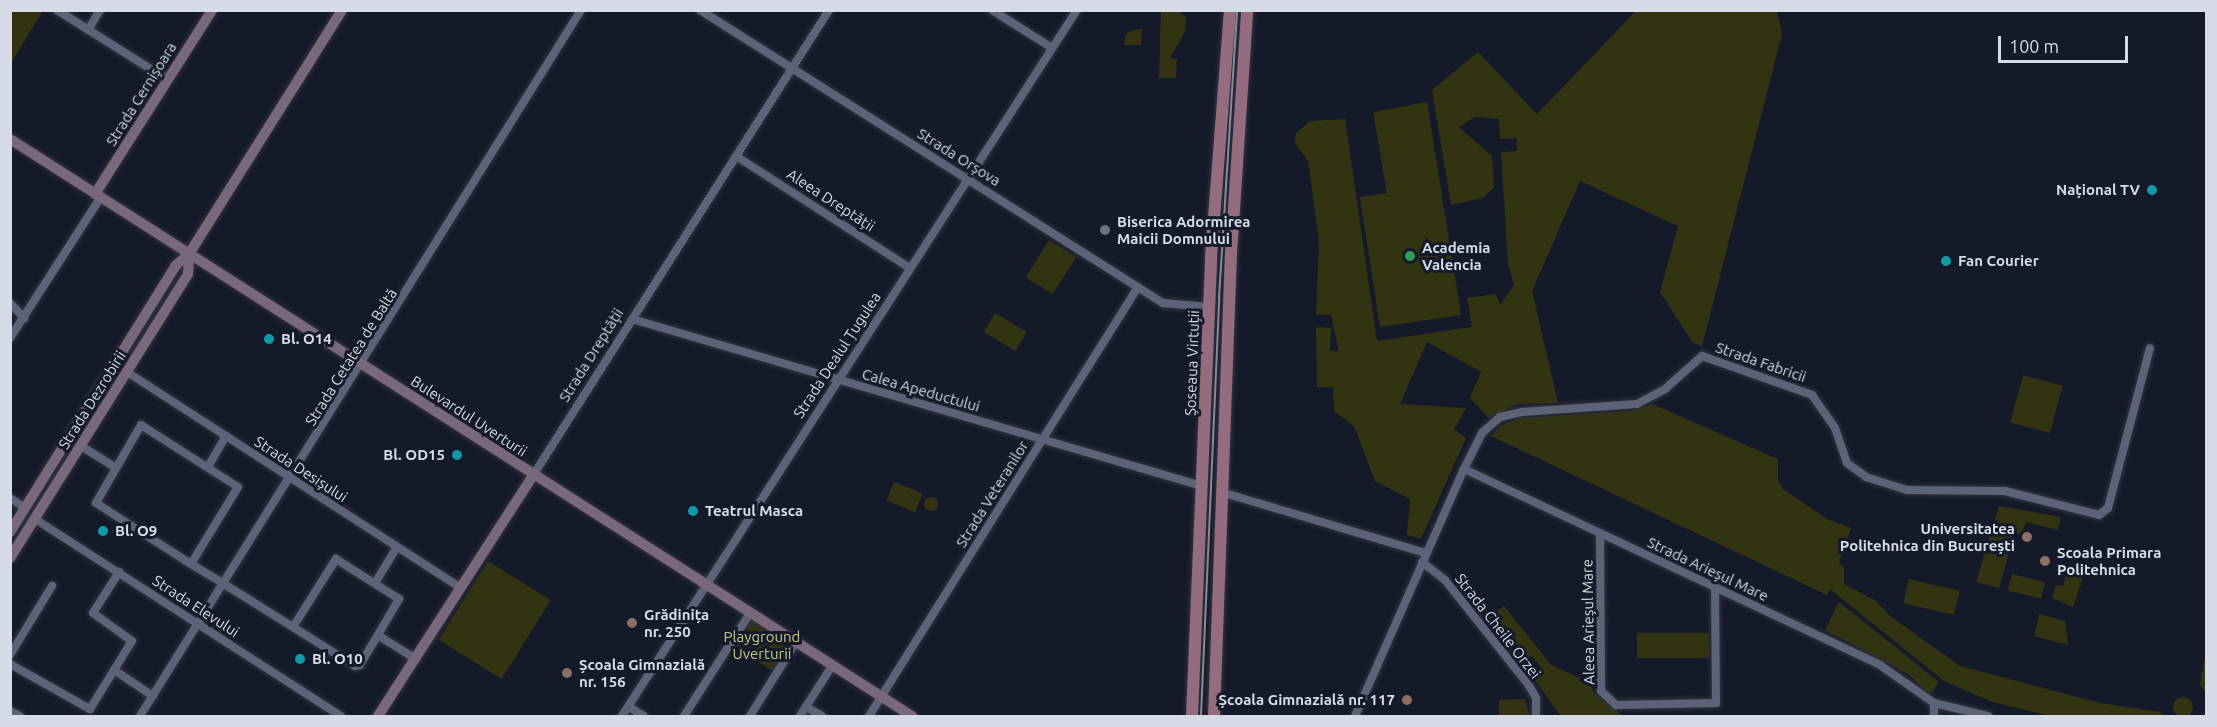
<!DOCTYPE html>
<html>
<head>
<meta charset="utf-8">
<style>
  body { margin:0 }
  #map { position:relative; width:2217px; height:727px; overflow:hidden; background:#151a2a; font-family:Ubuntu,sans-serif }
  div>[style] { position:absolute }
  .green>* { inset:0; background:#323411; transform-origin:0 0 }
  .round { border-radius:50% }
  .roads { filter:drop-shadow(0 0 2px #323441) drop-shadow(0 0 2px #323441) }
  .street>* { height:8px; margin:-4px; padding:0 4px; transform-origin:4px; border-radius:4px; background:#5d6377 }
  .secondary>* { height:10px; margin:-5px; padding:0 5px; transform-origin:5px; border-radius:5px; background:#79677b }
  .primary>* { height:12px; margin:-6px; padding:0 6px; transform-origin:6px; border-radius:6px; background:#946b7f }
  .tram>* { height:1.5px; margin:-0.75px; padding:0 0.75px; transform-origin:0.75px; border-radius:0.75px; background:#868b99 }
  .dots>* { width:16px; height:16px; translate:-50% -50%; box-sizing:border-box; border:3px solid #151a2a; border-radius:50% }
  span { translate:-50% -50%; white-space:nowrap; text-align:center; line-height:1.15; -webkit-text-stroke:6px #151a2a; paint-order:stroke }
  .street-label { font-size:15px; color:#d7dbe7 }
  .poi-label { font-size:15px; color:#d7dbe7; font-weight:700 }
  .right { translate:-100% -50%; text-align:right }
  .left { translate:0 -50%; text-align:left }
  .park-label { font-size:15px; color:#c5ca83 }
  .frame { position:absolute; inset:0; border:12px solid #d7dbe7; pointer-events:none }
  .scale { position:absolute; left:1998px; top:36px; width:130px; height:27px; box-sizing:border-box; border:3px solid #d7dbe7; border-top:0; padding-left:8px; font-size:18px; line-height:21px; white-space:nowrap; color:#d7dbe7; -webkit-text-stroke:4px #151a2a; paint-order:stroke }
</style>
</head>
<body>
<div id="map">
  <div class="green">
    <div style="clip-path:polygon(11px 10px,43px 11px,11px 63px,10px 11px)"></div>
    <div style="clip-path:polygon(1637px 10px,1777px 11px,1782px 34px,1702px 346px,1693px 343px,1660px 292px,1678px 226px,1580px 181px,1532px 291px,1558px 403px,1517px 404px,1489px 418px,1470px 398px,1481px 372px,1427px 342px,1400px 404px,1466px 408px,1454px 430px,1466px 438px,1421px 539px,1407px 535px,1410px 499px,1375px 481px,1354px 426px,1334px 411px,1333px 387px,1317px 387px,1316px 327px,1331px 328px,1330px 351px,1339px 351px,1331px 315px,1316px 314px,1319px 241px,1308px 161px,1295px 143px,1296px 133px,1310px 121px,1345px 119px,1377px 341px,1472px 327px,1467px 298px,1496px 294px,1500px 305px,1514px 285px,1508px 263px,1501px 152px,1517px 151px,1517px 138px,1500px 139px,1499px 119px,1475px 117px,1459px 127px,1492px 156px,1494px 187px,1483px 198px,1451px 205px,1432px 90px,1478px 52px,1537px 114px)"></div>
    <div style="clip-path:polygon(1161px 11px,1181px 11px,1181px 15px,1186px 16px,1185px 32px,1170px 58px,1177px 59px,1176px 78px,1159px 78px)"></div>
    <div style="clip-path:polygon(1142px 28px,1141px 45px,1124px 45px,1126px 33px)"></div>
    <div style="clip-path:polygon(1427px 102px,1461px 315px,1380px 327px,1360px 197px,1387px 193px,1373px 112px)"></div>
    <div style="left:1049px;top:240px;width:32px;height:44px;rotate:32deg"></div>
    <div style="left:995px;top:313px;width:37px;height:22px;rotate:31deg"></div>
    <div style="left:2023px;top:375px;width:41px;height:49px;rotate:15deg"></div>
    <div style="clip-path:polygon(1652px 404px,1778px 459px,1778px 481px,1783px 489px,1827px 519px,1851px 528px,1839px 562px,1844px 568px,1844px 584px,1876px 601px,1890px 616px,1960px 666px,2100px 703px,2160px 712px,2164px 716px,2050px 716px,1993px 702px,1944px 681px,1830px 589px,1827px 595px,1491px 436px,1500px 426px,1519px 418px,1631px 411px)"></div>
    <div style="left:894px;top:482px;width:31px;height:20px;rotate:22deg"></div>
    <div class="round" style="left:924px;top:497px;width:14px;height:14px"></div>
    <div style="clip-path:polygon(1999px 506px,2061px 517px,2058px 530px,2026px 522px,2022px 534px,2014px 535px,1999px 588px,1976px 582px)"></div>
    <div style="left:488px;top:561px;width:74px;height:93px;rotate:32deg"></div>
    <div style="left:2012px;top:574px;width:34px;height:17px;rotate:14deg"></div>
    <div style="clip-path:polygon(2066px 574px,2083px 578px,2073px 607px,2052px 598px,2056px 585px,2063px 586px)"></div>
    <div style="left:1909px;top:579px;width:52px;height:25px;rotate:13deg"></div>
    <div style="clip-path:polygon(1839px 602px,1939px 682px,1930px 695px,1908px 674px,1825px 630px)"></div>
    <div style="clip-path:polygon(1504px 606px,1551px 665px,1589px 682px,1594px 693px,1623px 716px,1561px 716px,1536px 682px,1535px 675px,1542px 668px,1532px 656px,1520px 665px,1485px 620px)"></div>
    <div style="clip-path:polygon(2039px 614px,2065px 621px,2068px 645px,2034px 636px)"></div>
    <div style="left:752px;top:619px;width:45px;height:33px;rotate:32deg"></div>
    <div style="left:1709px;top:633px;width:25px;height:72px;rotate:90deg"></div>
    <div style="clip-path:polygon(2206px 650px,2206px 694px,2200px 684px)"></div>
    <div class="round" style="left:2173px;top:697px;width:20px;height:20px"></div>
    <div style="clip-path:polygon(1525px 699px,1530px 716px,1499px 716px,1499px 700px)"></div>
  </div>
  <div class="roads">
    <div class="street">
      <div style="left:57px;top:10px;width:131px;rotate:32.2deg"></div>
      <div style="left:700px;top:10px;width:548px;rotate:32.33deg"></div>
      <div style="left:1163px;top:303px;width:45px;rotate:5.1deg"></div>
      <div style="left:992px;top:10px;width:71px;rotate:32.3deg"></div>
      <div style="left:88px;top:30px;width:23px;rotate:-59deg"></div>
      <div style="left:736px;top:156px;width:207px;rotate:32.8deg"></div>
      <div style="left:10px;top:303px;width:21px;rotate:47deg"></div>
      <div style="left:632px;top:319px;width:594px;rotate:16.33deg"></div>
      <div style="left:10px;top:338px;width:168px;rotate:-57.2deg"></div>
      <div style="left:127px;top:372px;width:398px;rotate:32.9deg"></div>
      <div style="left:81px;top:446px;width:39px;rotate:32deg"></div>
      <div style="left:208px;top:467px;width:36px;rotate:-60deg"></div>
      <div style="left:1464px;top:469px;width:460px;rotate:25.2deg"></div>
      <div style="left:1880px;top:665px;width:66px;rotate:35.1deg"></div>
      <div style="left:1934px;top:703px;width:56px;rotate:13.5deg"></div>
      <div style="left:534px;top:474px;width:550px;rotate:-57.55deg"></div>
      <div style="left:1221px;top:492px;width:214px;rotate:16.6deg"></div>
      <div style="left:10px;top:498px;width:18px;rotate:34deg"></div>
      <div style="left:35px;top:519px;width:364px;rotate:32.8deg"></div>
      <div style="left:1600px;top:533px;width:158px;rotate:89.6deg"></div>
      <div style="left:1601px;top:691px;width:21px;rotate:43deg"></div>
      <div style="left:1616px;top:705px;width:100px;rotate:-1.1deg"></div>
      <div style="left:1716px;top:703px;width:115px;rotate:-90.5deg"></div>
      <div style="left:1422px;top:562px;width:29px;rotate:38deg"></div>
      <div style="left:1445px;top:580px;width:133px;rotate:51.4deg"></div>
      <div style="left:1528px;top:684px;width:16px;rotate:60deg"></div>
      <div style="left:1536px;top:698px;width:18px;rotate:90deg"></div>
      <div style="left:191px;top:564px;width:90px;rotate:-58.6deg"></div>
      <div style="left:238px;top:487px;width:115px;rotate:-147.4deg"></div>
      <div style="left:141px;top:425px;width:90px;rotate:120deg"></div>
      <div style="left:96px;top:503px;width:113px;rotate:32.7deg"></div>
      <div style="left:191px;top:564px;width:39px;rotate:31deg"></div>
      <div style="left:224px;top:584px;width:155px;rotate:32deg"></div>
      <div style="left:355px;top:666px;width:5px;rotate:-11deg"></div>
      <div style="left:360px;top:665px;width:77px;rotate:-59.4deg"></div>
      <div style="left:399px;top:599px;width:75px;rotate:-147.6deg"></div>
      <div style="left:336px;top:559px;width:80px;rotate:122.3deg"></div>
      <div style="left:375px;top:583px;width:42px;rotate:-58.6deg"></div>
      <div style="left:379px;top:636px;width:44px;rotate:31.9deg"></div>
      <div style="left:10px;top:655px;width:81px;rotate:-58.7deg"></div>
      <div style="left:10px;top:664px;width:92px;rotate:29.4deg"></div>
      <div style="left:90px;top:709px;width:80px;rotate:-58.3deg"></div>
      <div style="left:132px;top:641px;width:48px;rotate:-144.3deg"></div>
      <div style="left:93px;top:613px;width:49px;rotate:-57.6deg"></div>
      <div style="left:114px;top:670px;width:47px;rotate:33.7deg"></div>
      <div style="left:1934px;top:703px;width:13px;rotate:90deg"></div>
      <div style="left:629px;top:707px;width:17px;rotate:31deg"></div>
      <div style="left:806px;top:707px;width:18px;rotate:29deg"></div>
      <div style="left:10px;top:711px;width:11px;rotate:27deg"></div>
      <div style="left:140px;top:716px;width:832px;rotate:-58.01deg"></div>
      <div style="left:622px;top:716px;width:840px;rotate:-57.2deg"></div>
      <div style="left:684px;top:716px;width:122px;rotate:-57.3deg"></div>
      <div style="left:750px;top:716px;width:87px;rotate:-58.1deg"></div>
      <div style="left:800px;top:716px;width:59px;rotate:-57.4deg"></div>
      <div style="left:869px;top:716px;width:506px;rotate:-57.91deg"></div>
      <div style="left:1355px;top:716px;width:270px;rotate:-66.2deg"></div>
      <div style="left:1464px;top:469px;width:40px;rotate:-63.4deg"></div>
      <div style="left:1482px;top:433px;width:24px;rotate:-42deg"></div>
      <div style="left:1500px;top:417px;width:23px;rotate:-13deg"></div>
      <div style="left:1522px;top:412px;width:115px;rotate:-4deg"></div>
      <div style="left:1637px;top:404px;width:32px;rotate:-28deg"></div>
      <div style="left:1665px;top:389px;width:50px;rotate:-41.7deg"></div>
      <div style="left:1702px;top:356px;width:117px;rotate:19.5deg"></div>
      <div style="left:1812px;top:395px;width:40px;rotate:55.1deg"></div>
      <div style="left:1835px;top:428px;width:37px;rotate:71deg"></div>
      <div style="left:1847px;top:463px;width:24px;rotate:36deg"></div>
      <div style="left:1866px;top:477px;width:43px;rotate:17.6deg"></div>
      <div style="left:1907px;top:490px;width:98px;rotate:0.6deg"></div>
      <div style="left:2005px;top:491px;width:97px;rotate:14.3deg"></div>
      <div style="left:2099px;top:515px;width:11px;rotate:-38deg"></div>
      <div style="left:2108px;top:508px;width:165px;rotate:-75.3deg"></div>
    </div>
    <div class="secondary">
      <div style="left:10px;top:139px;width:1071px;rotate:32.61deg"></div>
      <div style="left:95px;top:194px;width:218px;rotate:-57.5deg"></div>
      <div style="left:10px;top:532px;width:314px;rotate:-58.1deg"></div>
      <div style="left:176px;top:265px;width:17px;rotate:-40deg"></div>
      <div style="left:189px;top:254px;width:288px;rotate:-57.9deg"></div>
      <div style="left:10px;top:558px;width:335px;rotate:-57.9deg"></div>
      <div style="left:188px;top:274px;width:20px;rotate:-87deg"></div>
      <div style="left:378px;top:716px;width:288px;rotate:-57.2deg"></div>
    </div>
    <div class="primary">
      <div style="left:1192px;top:716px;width:459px;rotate:-87.6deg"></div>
      <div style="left:1211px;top:257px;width:248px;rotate:-85.6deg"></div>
      <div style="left:1214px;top:716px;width:462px;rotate:-87.9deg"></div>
      <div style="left:1231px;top:254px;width:245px;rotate:-86.2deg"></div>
    </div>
  </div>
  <div class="tram">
    <div style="left:1201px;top:716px;width:418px;rotate:-87.5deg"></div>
    <div style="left:1219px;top:298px;width:289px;rotate:-86.4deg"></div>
  </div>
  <div class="dots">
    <div style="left:2152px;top:190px;background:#0f9aa8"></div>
    <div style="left:1105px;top:230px;background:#6b7280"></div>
    <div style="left:1410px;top:256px;background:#2e9e5b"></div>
    <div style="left:1946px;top:261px;background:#0f9aa8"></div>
    <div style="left:269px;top:339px;background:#0f9aa8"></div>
    <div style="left:457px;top:455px;background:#0f9aa8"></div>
    <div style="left:693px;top:511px;background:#0f9aa8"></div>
    <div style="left:103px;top:531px;background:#0f9aa8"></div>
    <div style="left:2027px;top:537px;background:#8d6e63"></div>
    <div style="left:2045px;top:561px;background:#8d6e63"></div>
    <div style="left:632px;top:623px;background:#8d6e63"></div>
    <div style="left:300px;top:659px;background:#0f9aa8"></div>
    <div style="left:567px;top:673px;background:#8d6e63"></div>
    <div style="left:1407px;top:700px;background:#8d6e63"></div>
  </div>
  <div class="street-label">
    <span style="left:141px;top:94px;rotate:-58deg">Strada Cernișoara</span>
    <span style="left:959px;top:157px;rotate:32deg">Strada Orșova</span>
    <span style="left:831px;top:200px;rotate:33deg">Aleea Dreptății</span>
    <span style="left:591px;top:355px;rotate:-58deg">Strada Dreptății</span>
    <span style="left:837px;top:355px;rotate:-57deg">Strada Dealul Țugulea</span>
    <span style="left:351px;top:357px;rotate:-58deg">Strada Cetatea de Baltă</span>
    <span style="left:1761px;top:362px;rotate:19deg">Strada Fabricii</span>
    <span style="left:1192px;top:363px;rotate:-88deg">Șoseaua Virtuții</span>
    <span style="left:921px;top:390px;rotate:16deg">Calea Apeductului</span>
    <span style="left:92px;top:400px;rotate:-58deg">Strada Dezrobirii</span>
    <span style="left:469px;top:416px;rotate:33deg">Bulevardul Uverturii</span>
    <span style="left:301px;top:469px;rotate:33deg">Strada Desișului</span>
    <span style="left:992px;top:494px;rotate:-58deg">Strada Veteranilor</span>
    <span style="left:1708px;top:569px;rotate:25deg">Strada Arieșul Mare</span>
    <span style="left:196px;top:606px;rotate:33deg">Strada Elevului</span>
    <span style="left:1588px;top:622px;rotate:-91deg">Aleea Arieșul Mare</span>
    <span style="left:1498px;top:626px;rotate:52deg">Strada Cheile Orzei</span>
  </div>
  <div class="poi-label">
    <span class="right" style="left:2140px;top:190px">Național TV</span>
    <span class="left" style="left:1117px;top:230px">Biserica Adormirea<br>Maicii Domnului</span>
    <span class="left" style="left:1422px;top:256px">Academia<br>Valencia</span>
    <span class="left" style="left:1958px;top:261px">Fan Courier</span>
    <span class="left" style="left:281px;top:339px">Bl. O14</span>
    <span class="right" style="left:445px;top:455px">Bl. OD15</span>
    <span class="left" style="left:705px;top:511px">Teatrul Masca</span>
    <span class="right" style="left:2015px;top:537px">Universitatea<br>Politehnica din București</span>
    <span class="left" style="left:115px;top:531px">Bl. O9</span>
    <span class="left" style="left:2057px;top:561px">Scoala Primara<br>Politehnica</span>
    <span class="left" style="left:644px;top:623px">Grădinița<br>nr. 250</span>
    <span class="left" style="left:312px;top:659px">Bl. O10</span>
    <span class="left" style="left:579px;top:673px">Școala Gimnazială<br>nr. 156</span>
    <span class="right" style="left:1395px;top:700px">Școala Gimnazială nr. 117</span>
  </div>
  <div class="park-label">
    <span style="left:762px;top:645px">Playground<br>Uverturii</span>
  </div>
  <div class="frame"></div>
  <div class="scale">100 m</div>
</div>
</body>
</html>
